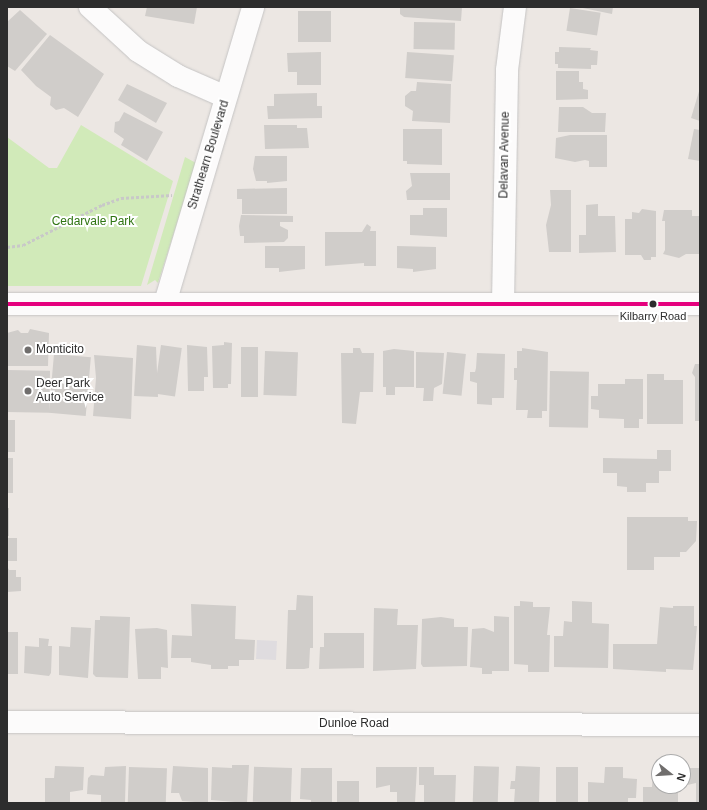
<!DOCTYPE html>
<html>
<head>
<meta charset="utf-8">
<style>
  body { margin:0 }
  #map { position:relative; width:707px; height:810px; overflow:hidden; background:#ece7e3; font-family:Helvetica,sans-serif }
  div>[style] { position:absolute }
  .industrial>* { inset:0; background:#dfdcdf; transform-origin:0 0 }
  .green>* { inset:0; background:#d1eab9 }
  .building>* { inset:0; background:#d0cdca; transform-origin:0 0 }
  .path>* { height:2.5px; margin-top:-1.25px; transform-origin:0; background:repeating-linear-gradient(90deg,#c8c8c8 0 3px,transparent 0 5px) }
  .roads { filter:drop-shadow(0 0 1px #c5c4c4) drop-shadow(0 0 1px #c5c4c4) }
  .minor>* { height:22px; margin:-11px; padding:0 11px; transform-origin:11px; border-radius:11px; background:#fcfbfb }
  .bus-1>* { height:4px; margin:-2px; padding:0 2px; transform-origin:2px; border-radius:2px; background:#e5007d }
  .dots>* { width:11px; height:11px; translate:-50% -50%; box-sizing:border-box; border:2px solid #fff; border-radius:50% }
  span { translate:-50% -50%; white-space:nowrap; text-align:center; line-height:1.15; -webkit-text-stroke:4px #fff; paint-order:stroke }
  .bus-label { font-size:11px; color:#2d2d2d }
  .street-label { font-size:12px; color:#2d2d2d }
  .park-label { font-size:12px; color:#307513 }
  .poi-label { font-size:12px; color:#2d2d2d }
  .left { translate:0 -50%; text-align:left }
  .frame { position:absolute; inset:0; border:8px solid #2d2d2d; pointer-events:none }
  .north { position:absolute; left:651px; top:754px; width:40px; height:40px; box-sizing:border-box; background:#fff; border:1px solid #ababab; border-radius:50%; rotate:107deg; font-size:11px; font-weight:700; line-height:16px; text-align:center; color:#2d2d2d }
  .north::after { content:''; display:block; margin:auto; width:14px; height:18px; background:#706e6d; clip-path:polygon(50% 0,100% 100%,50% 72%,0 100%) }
</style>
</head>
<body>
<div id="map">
  <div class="industrial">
    <div style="left:257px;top:640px;width:20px;height:19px;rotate:3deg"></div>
  </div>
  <div class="green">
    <div style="clip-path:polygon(81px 125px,173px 181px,141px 286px,7px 286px,7px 137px,49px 168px,57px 168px)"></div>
    <div style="clip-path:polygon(185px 157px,196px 163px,158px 283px,155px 280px,147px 285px)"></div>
  </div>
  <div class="building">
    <div style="clip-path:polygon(147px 7px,197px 7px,194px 24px,145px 16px)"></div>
    <div style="clip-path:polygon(400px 7px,462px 7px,461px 21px,404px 17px,400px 14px)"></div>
    <div style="clip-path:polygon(578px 7px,613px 7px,612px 14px)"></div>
    <div style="left:570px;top:8px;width:31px;height:23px;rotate:9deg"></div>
    <div style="clip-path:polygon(20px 10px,47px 34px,15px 71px,7px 66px,7px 22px)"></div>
    <div style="left:331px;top:11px;width:31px;height:33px;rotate:90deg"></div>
    <div style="left:414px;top:22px;width:41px;height:27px;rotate:1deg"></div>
    <div style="clip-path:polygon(50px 35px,104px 74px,78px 117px,64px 108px,56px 110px,50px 105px,51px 97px,36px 86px,21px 70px)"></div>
    <div style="clip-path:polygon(559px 47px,591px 48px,590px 50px,598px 51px,597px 65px,591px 65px,591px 69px,558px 68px,558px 64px,555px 64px,555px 52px,559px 52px)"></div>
    <div style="clip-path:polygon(321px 52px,321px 85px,297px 85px,297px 72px,288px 72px,287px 53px)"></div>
    <div style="left:407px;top:52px;width:47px;height:26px;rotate:4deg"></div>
    <div style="clip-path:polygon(556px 71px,579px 71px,579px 82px,583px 82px,583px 89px,588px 90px,588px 99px,556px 100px)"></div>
    <div style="clip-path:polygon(417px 82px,451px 84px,450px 123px,412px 121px,413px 111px,405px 106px,405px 96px,411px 91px,416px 91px)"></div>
    <div style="clip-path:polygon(127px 84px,167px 103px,156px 123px,118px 100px)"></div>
    <div style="clip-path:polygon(700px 88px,700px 121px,691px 118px)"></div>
    <div style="clip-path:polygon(317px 93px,317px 106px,322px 106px,322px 118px,268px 119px,267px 106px,274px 106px,274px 94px)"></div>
    <div style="clip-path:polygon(559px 107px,583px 107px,592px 113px,606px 113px,605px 132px,558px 132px)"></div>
    <div style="clip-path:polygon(124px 112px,163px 132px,147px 161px,121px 145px,124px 139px,114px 132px,115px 122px,119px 121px)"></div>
    <div style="clip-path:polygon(264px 125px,297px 125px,297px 128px,307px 128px,309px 148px,265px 149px)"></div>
    <div style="clip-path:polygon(403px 129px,442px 129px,442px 165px,407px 164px,407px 161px,403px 161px)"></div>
    <div style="clip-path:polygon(694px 129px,700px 130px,700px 161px,688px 159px)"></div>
    <div style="clip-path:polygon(570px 135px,607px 135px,607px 167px,589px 167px,589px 161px,585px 160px,575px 162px,555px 158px,556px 138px)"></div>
    <div style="clip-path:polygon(255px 156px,287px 156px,287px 181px,267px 183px,267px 181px,256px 181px,253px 169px)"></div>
    <div style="clip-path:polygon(410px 173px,450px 173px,450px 200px,407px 200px,406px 191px,412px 186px)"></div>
    <div style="clip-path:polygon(287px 188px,287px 214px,242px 214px,242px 199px,237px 199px,237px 189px)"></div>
    <div style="clip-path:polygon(550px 190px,571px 190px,571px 252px,549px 252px,546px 225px,551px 205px)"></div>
    <div style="clip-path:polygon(598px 204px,598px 216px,615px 216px,616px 252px,579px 253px,579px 235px,586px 235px,586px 205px)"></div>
    <div style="clip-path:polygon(423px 208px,447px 208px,447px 237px,410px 235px,410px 215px,423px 215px)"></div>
    <div style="clip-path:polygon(642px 209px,656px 211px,656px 257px,651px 257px,651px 260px,644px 260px,641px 255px,625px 255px,625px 219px,632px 219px,632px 212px,639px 213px)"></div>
    <div style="clip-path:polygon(664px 210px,692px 210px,692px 216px,699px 216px,699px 254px,686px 254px,679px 258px,663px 254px,665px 250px,665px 221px,662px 221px)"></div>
    <div style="clip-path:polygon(241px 215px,293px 216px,293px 222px,280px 222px,280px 226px,288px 230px,288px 238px,284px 242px,244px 243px,244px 236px,240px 236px,239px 226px)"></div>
    <div style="clip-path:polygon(367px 224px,371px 227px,370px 231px,376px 231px,376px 266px,364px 266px,364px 263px,325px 266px,325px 232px,362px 232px)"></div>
    <div style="clip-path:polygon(265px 246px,305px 246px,305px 269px,279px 272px,279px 268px,265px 268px)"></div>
    <div style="clip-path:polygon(397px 246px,436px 247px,436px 269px,413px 272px,413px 269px,397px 268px)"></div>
    <div style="clip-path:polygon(30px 329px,49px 333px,48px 366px,7px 366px,7px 333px,18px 330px,21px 333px,28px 333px)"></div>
    <div style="clip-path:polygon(224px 342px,232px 343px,231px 384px,228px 384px,228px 388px,213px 388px,212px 346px,224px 345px)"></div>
    <div style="clip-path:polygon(137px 345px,156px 347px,158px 397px,134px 396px)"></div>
    <div style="left:161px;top:345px;width:21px;height:49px;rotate:8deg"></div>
    <div style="clip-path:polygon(187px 345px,207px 347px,208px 377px,204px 377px,204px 391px,188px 391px)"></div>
    <div style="left:241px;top:347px;width:17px;height:50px"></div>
    <div style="clip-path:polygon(353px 348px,360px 348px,362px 353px,374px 353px,373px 392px,360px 392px,356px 424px,342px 423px,341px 353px,353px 353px)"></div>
    <div style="clip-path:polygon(522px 348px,548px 352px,547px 411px,542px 411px,542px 418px,527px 418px,528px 410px,516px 410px,517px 380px,514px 380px,514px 368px,517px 368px,517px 351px,522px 351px)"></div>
    <div style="clip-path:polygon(394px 349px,414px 351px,414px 387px,395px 387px,395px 395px,386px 395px,386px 387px,383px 387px,383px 351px)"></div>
    <div style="left:265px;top:351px;width:33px;height:44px;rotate:2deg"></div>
    <div style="clip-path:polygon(416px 352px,444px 353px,442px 384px,434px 388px,433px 401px,423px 401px,424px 388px,416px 388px)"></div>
    <div style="left:447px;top:352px;width:19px;height:42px;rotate:6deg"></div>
    <div style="clip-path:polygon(477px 353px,505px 354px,504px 398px,492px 398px,492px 405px,477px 404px,477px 383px,470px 381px,470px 372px,475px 372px,476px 368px)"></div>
    <div style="left:54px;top:354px;width:37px;height:59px;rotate:5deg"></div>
    <div style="clip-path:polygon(94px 355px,133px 358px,131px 419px,93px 416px,96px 378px)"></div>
    <div style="clip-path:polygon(695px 364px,700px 364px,700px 421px,695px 421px,695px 377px,692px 373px)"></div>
    <div style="left:7px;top:370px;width:43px;height:42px;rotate:1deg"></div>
    <div style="left:550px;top:371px;width:39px;height:56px;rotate:1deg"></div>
    <div style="clip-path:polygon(647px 374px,664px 374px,664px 380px,683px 380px,683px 424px,647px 424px)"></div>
    <div style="clip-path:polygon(625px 379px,643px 379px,643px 419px,639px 419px,639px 428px,624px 428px,624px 419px,599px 418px,599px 410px,591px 409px,591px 396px,598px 396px,598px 384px,625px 384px)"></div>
    <div style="left:15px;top:420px;width:32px;height:8px;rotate:90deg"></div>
    <div style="clip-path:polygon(657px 450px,671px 450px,671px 471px,659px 471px,659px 483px,646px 483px,646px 492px,627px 492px,627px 487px,617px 486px,617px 473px,603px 473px,603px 458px,657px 459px)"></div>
    <div style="left:7px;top:458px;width:6px;height:35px"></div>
    <div style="left:7px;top:508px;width:2px;height:28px"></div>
    <div style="clip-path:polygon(627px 517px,688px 517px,688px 521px,697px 521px,696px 541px,686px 552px,680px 552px,680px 557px,654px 557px,654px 570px,627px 570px)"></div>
    <div style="left:7px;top:538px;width:10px;height:23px"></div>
    <div style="clip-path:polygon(7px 566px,9px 570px,16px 570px,16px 577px,21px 577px,21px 591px,7px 592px)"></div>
    <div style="clip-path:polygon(297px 595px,313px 596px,313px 648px,310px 648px,309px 668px,304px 669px,286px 669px,288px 610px,296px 610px)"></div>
    <div style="clip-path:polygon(520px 601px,533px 602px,533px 607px,550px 607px,547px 635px,550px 635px,549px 672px,528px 672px,528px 665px,514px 664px,514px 606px,520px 606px)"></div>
    <div style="clip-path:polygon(572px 601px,592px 602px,592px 623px,609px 624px,608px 668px,554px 667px,554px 636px,563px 636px,564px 621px,572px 622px)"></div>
    <div style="clip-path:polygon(191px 604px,236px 606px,235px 639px,255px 640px,254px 660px,239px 660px,239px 666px,228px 666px,228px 669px,211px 669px,211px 665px,191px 662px,191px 658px,171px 658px,172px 635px,192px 636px)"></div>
    <div style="clip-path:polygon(673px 606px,694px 606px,694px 626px,697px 626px,693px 670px,666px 669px,666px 672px,613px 669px,613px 644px,657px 644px,660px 607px,673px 608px)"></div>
    <div style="clip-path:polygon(374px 608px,398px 609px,397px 625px,418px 625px,416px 669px,373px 671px)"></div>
    <div style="clip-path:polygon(100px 616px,130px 617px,128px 678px,96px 677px,93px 674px,95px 620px,100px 620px)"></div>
    <div style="clip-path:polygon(494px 616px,509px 617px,509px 671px,492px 671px,492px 674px,482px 674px,482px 668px,470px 667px,472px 629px,484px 628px,494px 632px)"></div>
    <div style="clip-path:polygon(441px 617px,454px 619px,454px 627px,468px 627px,467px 666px,423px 667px,421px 664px,422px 619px)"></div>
    <div style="clip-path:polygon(71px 627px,91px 628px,88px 678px,59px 675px,59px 646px,70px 647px)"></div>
    <div style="clip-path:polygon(157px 628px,167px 630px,168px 668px,161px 667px,161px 679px,138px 679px,135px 629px)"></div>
    <div style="left:7px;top:632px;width:11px;height:42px"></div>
    <div style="clip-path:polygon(324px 633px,364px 633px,364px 668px,319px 669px,320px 647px,324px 647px)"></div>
    <div style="clip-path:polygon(39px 638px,49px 639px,48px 646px,52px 646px,51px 673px,49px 676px,24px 673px,25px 646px,39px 647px)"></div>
    <div style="clip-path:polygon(232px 765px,249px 765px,247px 803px,211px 800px,212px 767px,232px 768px)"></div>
    <div style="clip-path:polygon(55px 766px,84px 767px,83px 790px,70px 792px,70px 803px,45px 803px,45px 778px,54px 778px)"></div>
    <div style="clip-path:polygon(126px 766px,125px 803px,101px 803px,101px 795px,87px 794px,88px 778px,91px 775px,104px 776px,105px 767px)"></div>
    <div style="clip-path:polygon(173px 766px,208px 768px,208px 803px,182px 801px,179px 793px,171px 793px)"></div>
    <div style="left:474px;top:766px;width:25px;height:37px;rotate:2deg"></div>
    <div style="clip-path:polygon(516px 766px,540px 767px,539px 803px,514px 803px,515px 789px,510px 789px,511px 781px,515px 781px)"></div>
    <div style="left:129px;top:767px;width:38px;height:35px;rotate:2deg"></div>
    <div style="clip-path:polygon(376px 767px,417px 767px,415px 803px,397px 803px,397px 792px,390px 792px,390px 785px,376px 788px)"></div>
    <div style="clip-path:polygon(419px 767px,434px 767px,434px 775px,456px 775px,455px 803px,424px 803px,424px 785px,419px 785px)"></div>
    <div style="left:556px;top:767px;width:22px;height:36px"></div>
    <div style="clip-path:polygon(605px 767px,623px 767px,623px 778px,637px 779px,636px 798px,628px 798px,628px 803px,588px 802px,588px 782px,604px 783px)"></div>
    <div style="left:292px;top:768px;width:35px;height:38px;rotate:92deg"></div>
    <div style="clip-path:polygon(301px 768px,332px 768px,332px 803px,311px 803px,311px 800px,300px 799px)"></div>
    <div style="clip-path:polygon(653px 768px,659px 768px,659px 786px,678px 786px,678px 803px,643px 803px,643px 787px,652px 787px)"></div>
    <div style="clip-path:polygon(683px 768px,700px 768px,700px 803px,696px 803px,696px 783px,683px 786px)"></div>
    <div style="left:337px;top:781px;width:22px;height:22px"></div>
  </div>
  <div class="path">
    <div style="left:7px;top:247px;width:16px;rotate:-7deg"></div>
    <div style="left:23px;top:245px;width:89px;rotate:-26.9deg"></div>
    <div style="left:102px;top:205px;width:20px;rotate:-20deg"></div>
    <div style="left:121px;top:198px;width:51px;rotate:-3.4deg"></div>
  </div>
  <div class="roads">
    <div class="minor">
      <div style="left:90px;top:7px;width:65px;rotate:42.5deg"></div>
      <div style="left:138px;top:51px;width:47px;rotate:32deg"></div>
      <div style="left:178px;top:76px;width:52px;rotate:23.6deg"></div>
      <div style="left:165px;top:303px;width:309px;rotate:-73.4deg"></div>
      <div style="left:7px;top:304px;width:693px"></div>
      <div style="left:503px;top:304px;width:234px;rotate:-89deg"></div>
      <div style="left:507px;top:70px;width:64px;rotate:-82.8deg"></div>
      <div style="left:7px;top:722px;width:693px;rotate:0.25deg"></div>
    </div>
  </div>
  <div class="bus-1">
    <div style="left:7px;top:304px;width:693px"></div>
  </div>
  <div class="dots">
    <div style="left:653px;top:304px;background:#2d2d2d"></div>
    <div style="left:28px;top:350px;background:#706e6d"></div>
    <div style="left:28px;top:391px;background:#706e6d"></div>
  </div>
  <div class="bus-label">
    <span style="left:653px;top:316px">Kilbarry Road</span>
  </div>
  <div class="street-label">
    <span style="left:209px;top:155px;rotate:-73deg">Strathearn Boulevard</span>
    <span style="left:505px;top:155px;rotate:-89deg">Delavan Avenue</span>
    <span style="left:354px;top:724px">Dunloe Road</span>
  </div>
  <div class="park-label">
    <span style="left:93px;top:222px">Cedarvale Park</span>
  </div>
  <div class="poi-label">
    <span class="left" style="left:36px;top:350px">Monticito</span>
    <span class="left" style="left:36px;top:391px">Deer Park<br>Auto Service</span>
  </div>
  <div class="frame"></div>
  <div class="north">N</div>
</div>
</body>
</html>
